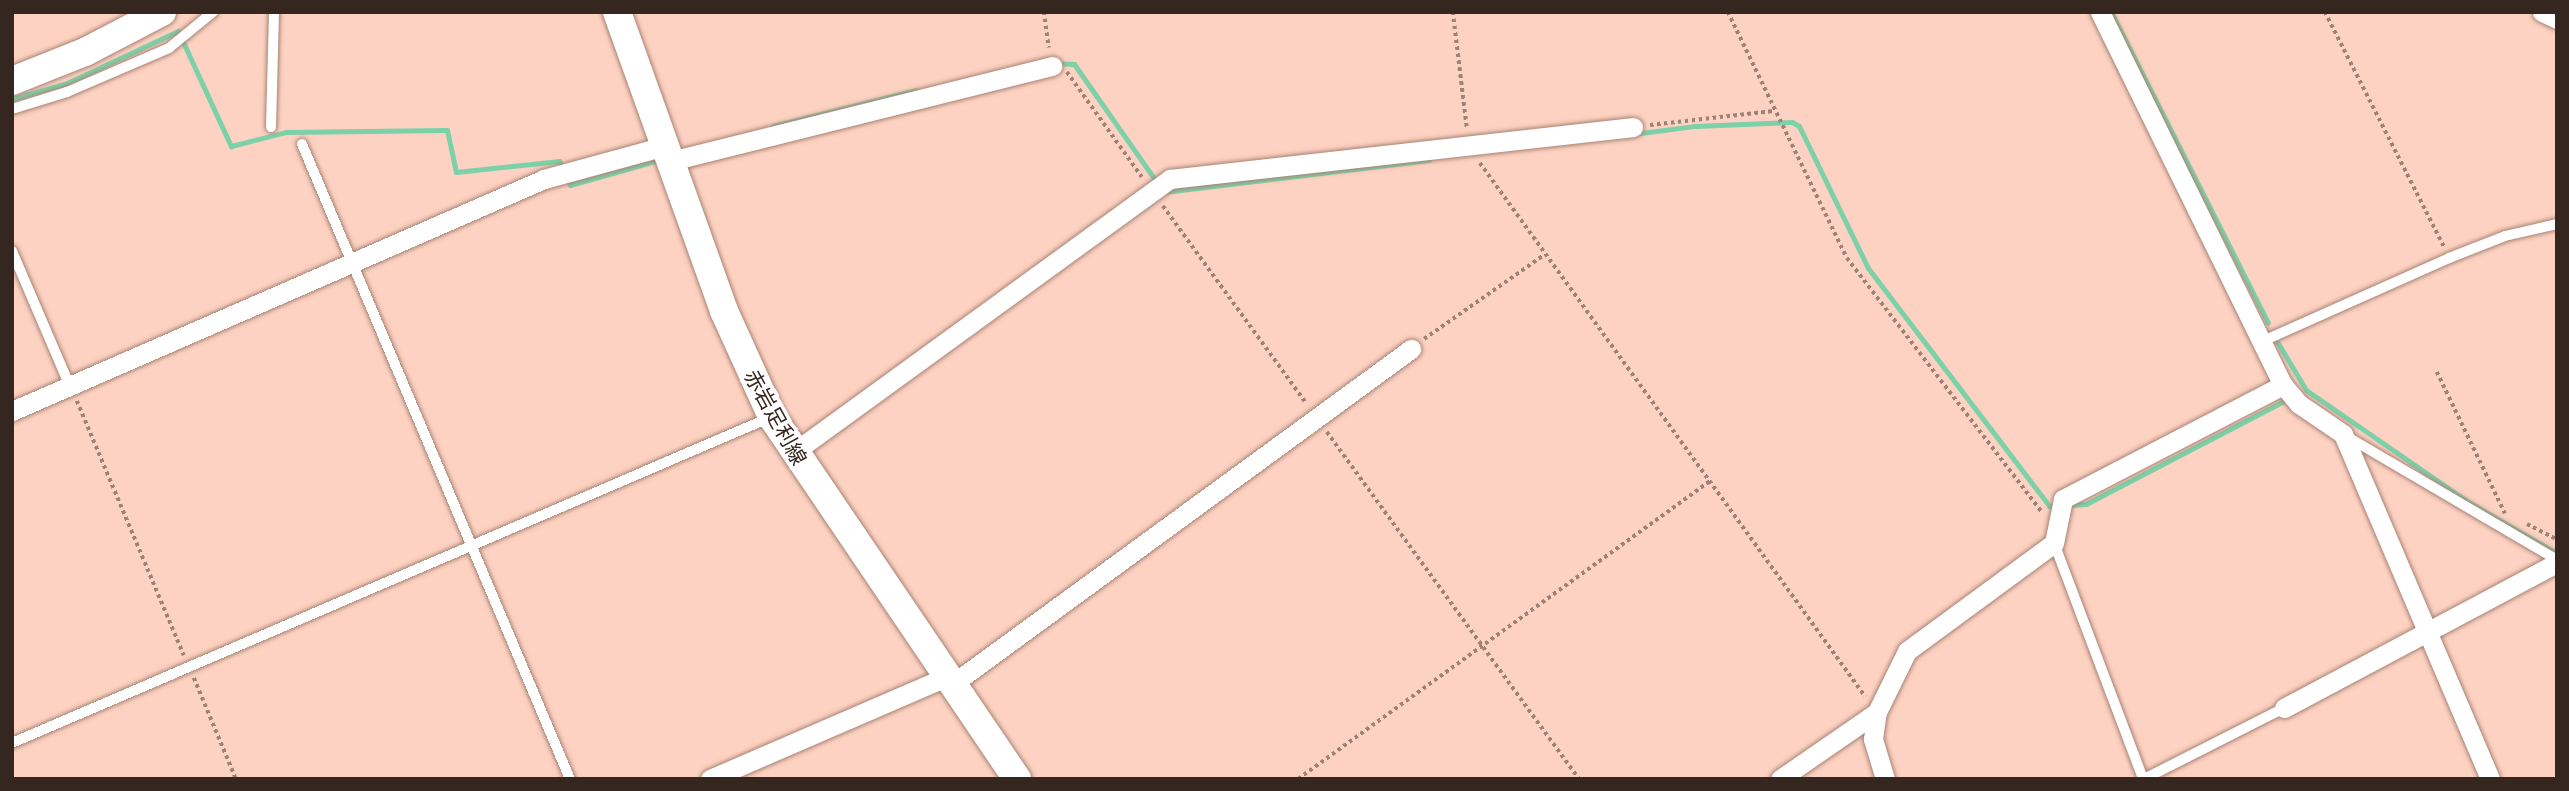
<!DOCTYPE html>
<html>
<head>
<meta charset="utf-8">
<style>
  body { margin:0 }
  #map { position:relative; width:2569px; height:791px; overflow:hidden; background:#fdd2c2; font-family:"Open Sans","Noto Sans JP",sans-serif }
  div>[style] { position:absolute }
  .stream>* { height:5px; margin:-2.5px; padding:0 2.5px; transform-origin:2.5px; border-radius:2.5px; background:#7cd1a8 }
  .path>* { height:3.5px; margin-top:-1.75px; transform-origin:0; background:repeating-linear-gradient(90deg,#9f8176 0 3.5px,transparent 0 7px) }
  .roads { filter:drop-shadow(0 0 2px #a98273) drop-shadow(0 0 2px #a98273) }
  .lane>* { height:10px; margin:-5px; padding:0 5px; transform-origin:5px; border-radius:5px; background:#fff }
  .street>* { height:19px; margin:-9.5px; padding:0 9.5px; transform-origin:9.5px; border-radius:9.5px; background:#fff }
  .secondary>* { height:28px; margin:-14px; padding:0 14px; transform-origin:14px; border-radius:14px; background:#fff }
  span { translate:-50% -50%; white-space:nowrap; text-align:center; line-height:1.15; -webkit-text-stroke:7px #fefefe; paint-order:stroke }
  .street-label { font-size:21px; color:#362620 }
  .frame { position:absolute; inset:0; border:14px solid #362620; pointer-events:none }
</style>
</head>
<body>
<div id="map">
  <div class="stream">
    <div style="left:2111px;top:12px;width:348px;rotate:63.2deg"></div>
    <div style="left:1056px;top:63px;width:18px;rotate:3deg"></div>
    <div style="left:1074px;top:64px;width:146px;rotate:55deg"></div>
    <div style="left:12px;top:99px;width:57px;rotate:-16.2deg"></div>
    <div style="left:67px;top:83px;width:123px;rotate:-25.1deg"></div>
    <div style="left:178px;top:31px;width:127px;rotate:65.3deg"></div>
    <div style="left:231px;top:146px;width:57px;rotate:-14.3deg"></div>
    <div style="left:286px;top:132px;width:161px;rotate:-0.7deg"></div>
    <div style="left:447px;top:130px;width:43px;rotate:77.9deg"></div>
    <div style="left:456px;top:172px;width:104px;rotate:-6.1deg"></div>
    <div style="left:559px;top:161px;width:8px;rotate:60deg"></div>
    <div style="left:773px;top:126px;width:147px;rotate:-14.1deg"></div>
    <div style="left:1633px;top:134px;width:63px;rotate:-7.4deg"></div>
    <div style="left:1695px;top:126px;width:97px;rotate:-2.4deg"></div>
    <div style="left:1792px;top:122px;width:8px;rotate:30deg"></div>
    <div style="left:1799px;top:126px;width:158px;rotate:64.1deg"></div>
    <div style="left:1868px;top:268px;width:299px;rotate:52.7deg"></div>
    <div style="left:2049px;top:506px;width:9px"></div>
    <div style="left:566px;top:177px;width:9px;rotate:63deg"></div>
    <div style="left:570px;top:185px;width:92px;rotate:-15.7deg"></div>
    <div style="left:1164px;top:192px;width:267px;rotate:-6.9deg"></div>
    <div style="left:2278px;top:343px;width:55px;rotate:59.2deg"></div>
    <div style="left:2306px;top:390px;width:199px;rotate:34.6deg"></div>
    <div style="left:2470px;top:503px;width:96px;rotate:30deg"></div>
    <div style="left:2068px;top:505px;width:18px;rotate:-3deg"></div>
    <div style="left:2086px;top:504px;width:228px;rotate:-27.5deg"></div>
  </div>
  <div class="path">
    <div style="left:1044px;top:12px;width:36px;rotate:82deg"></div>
    <div style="left:1453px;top:12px;width:116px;rotate:83.1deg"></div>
    <div style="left:1728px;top:12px;width:273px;rotate:64.2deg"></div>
    <div style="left:1847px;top:258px;width:319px;rotate:52.5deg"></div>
    <div style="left:2325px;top:12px;width:263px;rotate:63.1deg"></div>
    <div style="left:1067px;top:72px;width:129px;rotate:54.5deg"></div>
    <div style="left:1650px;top:125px;width:124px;rotate:-6.5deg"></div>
    <div style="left:1480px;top:163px;width:658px;rotate:54.16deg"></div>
    <div style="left:1163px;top:206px;width:243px;rotate:54deg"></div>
    <div style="left:1424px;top:339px;width:146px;rotate:-35deg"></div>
    <div style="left:2437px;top:372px;width:157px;rotate:64.3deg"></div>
    <div style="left:77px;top:401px;width:276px;rotate:67.2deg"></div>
    <div style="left:1327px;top:432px;width:429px;rotate:54deg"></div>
    <div style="left:2527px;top:524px;width:34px;rotate:27deg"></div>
    <div style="left:194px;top:678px;width:109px;rotate:67.4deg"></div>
    <div style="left:1298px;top:779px;width:508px;rotate:-35.88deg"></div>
  </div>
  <div class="roads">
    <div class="lane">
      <div style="left:12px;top:109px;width:58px;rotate:-17.2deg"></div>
      <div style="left:67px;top:92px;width:111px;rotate:-23.3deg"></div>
      <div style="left:169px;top:48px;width:57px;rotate:-39.3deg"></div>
      <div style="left:271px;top:127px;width:115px;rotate:-88.5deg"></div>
      <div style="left:302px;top:144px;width:689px;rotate:67.12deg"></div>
      <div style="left:12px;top:251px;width:147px;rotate:66.8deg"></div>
      <div style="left:2263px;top:341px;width:204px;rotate:-24deg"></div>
      <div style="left:2449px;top:258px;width:60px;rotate:-21.4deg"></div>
      <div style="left:2505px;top:236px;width:53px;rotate:-13deg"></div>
      <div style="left:2346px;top:436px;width:245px;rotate:30.4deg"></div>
      <div style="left:2054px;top:543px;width:252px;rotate:69.3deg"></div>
      <div style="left:12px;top:743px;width:826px;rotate:-23.24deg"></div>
      <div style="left:2144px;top:779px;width:157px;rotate:-26.9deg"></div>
    </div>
    <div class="street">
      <div style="left:2100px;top:12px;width:415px;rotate:63.9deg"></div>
      <div style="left:2283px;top:385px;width:25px;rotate:50deg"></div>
      <div style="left:2299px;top:404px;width:53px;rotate:34.3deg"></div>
      <div style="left:2343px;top:434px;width:375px;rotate:66.9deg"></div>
      <div style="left:2542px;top:12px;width:17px;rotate:25deg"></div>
      <div style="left:671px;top:161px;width:393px;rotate:-14deg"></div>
      <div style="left:12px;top:411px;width:580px;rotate:-23.56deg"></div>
      <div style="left:544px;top:179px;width:125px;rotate:-15.3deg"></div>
      <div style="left:794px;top:452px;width:465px;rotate:-36deg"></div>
      <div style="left:1170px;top:179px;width:466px;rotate:-6.4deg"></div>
      <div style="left:951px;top:685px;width:570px;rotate:-36.15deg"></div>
      <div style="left:2284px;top:708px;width:309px;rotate:-28deg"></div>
      <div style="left:710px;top:779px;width:257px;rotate:-23.4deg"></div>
      <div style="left:1780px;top:779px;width:118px;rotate:-34.6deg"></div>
      <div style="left:1885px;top:779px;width:42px;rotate:-106.7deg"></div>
      <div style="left:1873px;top:739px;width:27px;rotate:-82deg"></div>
      <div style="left:1877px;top:712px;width:68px;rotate:-63.8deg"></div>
      <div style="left:1907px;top:651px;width:182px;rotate:-36.3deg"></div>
      <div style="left:2054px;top:543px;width:45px;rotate:-78.4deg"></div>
      <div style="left:2063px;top:499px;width:248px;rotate:-27.4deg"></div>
    </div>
    <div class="secondary">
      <div style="left:617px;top:12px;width:318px;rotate:70.3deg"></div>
      <div style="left:724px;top:311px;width:116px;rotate:65.6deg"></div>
      <div style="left:772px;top:417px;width:437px;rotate:55.9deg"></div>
      <div style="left:12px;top:81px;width:79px;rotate:-21.7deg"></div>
      <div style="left:85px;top:52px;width:87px;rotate:-27.5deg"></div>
    </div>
  </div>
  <div class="street-label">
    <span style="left:776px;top:417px;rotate:61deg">赤岩足利線</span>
  </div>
  <div class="frame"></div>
</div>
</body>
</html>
